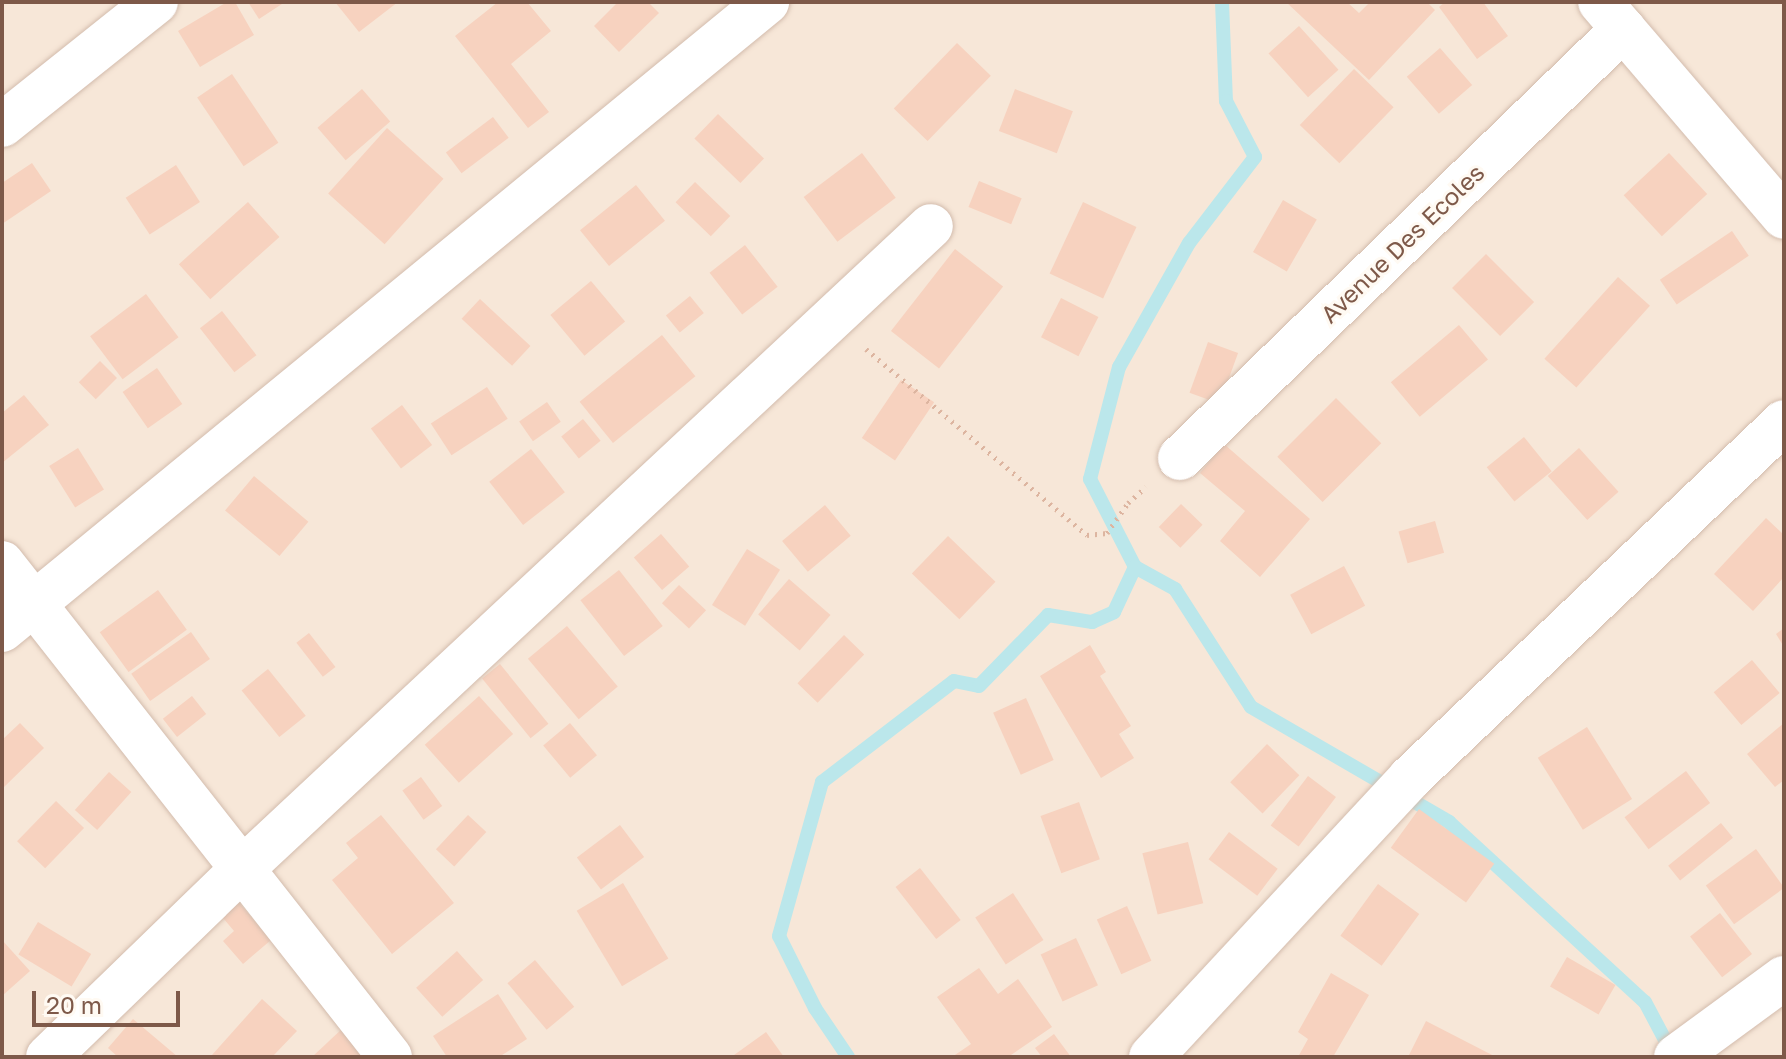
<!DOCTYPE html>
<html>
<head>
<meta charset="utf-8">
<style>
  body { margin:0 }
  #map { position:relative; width:1786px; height:1059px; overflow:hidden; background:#fef6ea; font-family:"Golos Text",sans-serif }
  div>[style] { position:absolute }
  .residential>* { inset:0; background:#f7e7d8; transform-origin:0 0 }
  .stream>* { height:14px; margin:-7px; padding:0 7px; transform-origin:7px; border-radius:7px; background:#bbe7eb }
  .building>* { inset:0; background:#f7d2bf; transform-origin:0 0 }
  .path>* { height:5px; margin-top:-2.5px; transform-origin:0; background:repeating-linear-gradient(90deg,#ddb5a0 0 2px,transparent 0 8px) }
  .roads { filter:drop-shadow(0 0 2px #d3bcad) drop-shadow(0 0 2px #d3bcad) }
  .minor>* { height:44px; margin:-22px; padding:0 22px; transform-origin:22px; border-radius:22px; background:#fff }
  span { translate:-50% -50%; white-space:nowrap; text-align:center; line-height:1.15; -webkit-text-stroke:6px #fffaf3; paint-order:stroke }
  .street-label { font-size:24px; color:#7e5949 }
  .frame { position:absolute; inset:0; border:4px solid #7e5949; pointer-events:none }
  .scale { position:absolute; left:32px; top:991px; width:148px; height:36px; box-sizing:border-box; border:4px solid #7e5949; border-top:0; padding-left:10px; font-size:24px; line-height:28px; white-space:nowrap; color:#7e5949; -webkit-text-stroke:6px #fffaf3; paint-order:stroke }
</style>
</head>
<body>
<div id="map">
  <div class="residential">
    <div style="left:2px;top:2px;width:1782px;height:1055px"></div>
  </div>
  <div class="stream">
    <div style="left:1222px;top:2px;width:99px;rotate:87.7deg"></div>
    <div style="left:1226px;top:101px;width:63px;rotate:62.6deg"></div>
    <div style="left:1255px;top:157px;width:108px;rotate:127.5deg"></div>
    <div style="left:1189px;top:243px;width:142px;rotate:119.4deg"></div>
    <div style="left:1119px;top:367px;width:116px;rotate:104.5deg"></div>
    <div style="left:1090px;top:479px;width:99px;rotate:62.9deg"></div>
    <div style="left:1135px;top:567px;width:46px;rotate:28.8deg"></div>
    <div style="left:1175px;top:589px;width:140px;rotate:57.2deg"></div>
    <div style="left:1251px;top:707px;width:229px;rotate:30.1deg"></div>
    <div style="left:1449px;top:822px;width:266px;rotate:42.6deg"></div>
    <div style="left:1645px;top:1002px;width:58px;rotate:62.1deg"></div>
    <div style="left:848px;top:1057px;width:59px;rotate:-124deg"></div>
    <div style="left:815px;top:1008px;width:80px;rotate:-116.6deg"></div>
    <div style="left:779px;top:936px;width:160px;rotate:-74.4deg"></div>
    <div style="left:822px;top:782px;width:166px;rotate:-37.4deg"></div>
    <div style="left:954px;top:681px;width:25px;rotate:11deg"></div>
    <div style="left:979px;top:686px;width:99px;rotate:-45.8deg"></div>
    <div style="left:1048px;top:615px;width:45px;rotate:9deg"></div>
    <div style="left:1092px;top:622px;width:24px;rotate:-24deg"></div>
    <div style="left:1114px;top:612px;width:50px;rotate:-65deg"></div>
  </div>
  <div class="building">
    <div style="clip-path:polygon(227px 2px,235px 2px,254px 35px,200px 67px,178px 31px)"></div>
    <div style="clip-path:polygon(248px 2px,285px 2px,259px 19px)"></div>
    <div style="clip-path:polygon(335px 2px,398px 2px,359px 32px)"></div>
    <div style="clip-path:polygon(498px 2px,527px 2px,551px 31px,511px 64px,549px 112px,528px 128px,455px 36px)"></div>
    <div style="clip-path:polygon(618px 2px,648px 2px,659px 13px,619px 52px,594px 26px)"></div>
    <div style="clip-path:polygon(1286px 2px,1347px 2px,1359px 13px,1370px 2px,1427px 2px,1435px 10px,1369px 80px)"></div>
    <div style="clip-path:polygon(1445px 2px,1483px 2px,1508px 36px,1477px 59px,1439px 7px)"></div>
    <div style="left:1299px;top:26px;width:59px;height:41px;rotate:48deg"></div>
    <div style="left:957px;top:43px;width:47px;height:91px;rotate:44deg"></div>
    <div style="left:1440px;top:48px;width:49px;height:44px;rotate:49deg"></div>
    <div style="left:1354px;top:69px;width:55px;height:78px;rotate:44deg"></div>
    <div style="left:232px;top:74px;width:83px;height:42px;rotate:56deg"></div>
    <div style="left:362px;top:89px;width:43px;height:59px;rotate:49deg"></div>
    <div style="left:1015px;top:89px;width:62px;height:45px;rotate:21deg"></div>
    <div style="left:718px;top:114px;width:64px;height:34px;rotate:44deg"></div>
    <div style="left:493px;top:117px;width:26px;height:59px;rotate:53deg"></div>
    <div style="left:387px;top:128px;width:76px;height:88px;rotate:42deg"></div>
    <div style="left:862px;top:153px;width:56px;height:73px;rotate:53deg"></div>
    <div style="left:1669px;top:153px;width:56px;height:62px;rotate:47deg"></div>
    <div style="clip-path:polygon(32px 163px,51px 191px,2px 224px,2px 183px)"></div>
    <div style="left:176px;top:165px;width:44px;height:60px;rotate:57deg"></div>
    <div style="left:979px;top:181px;width:46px;height:28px;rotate:22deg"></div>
    <div style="left:695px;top:182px;width:49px;height:28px;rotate:44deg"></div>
    <div style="left:636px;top:185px;width:46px;height:72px;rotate:51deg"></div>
    <div style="left:1283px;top:200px;width:39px;height:60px;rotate:30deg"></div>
    <div style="left:248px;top:202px;width:47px;height:93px;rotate:48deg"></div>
    <div style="left:1083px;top:202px;width:59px;height:79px;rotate:25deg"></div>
    <div style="left:1732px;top:231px;width:30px;height:87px;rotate:56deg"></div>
    <div style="left:745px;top:245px;width:53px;height:45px;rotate:52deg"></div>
    <div style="left:955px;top:249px;width:61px;height:104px;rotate:38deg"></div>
    <div style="left:1486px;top:254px;width:68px;height:48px;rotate:45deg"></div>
    <div style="left:1618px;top:277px;width:43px;height:110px;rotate:42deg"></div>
    <div style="left:591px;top:281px;width:53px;height:53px;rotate:50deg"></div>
    <div style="left:146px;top:294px;width:54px;height:70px;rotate:53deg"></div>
    <div style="left:690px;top:296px;width:22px;height:31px;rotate:51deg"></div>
    <div style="left:1061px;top:298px;width:42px;height:44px;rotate:27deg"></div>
    <div style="left:480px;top:299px;width:69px;height:27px;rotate:43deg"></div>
    <div style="left:222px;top:311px;width:56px;height:28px;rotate:52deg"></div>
    <div style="left:1459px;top:325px;width:45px;height:89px;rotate:50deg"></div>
    <div style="left:662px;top:335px;width:53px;height:106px;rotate:51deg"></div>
    <div style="left:1208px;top:342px;width:32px;height:54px;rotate:20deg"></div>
    <div style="left:100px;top:361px;width:24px;height:30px;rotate:45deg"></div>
    <div style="left:157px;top:368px;width:44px;height:42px;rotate:55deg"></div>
    <div style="left:901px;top:380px;width:40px;height:70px;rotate:34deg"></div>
    <div style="left:487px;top:387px;width:38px;height:67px;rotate:57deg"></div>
    <div style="clip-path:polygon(24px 395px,49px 425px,2px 463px,2px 413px)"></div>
    <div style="left:1336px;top:398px;width:64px;height:83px;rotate:45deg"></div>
    <div style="left:547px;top:402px;width:24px;height:34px;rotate:55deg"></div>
    <div style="left:402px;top:405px;width:50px;height:39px;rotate:53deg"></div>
    <div style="left:583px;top:419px;width:28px;height:28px;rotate:51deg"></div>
    <div style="left:1524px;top:437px;width:44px;height:48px;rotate:51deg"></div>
    <div style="clip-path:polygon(1224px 444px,1310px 519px,1260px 577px,1220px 541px,1245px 511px,1200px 473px)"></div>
    <div style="left:78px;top:448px;width:49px;height:34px;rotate:58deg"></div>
    <div style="left:1579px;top:448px;width:59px;height:42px;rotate:48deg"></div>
    <div style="left:531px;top:449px;width:55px;height:53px;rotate:52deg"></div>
    <div style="left:254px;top:476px;width:71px;height:45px;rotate:40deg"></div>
    <div style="left:1181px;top:504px;width:30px;height:32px;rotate:44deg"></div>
    <div style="left:825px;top:505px;width:40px;height:56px;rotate:50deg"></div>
    <div style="clip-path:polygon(1766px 518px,1784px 535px,1784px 577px,1753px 611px,1714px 574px)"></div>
    <div style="left:1435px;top:521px;width:33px;height:38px;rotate:74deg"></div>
    <div style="left:661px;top:534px;width:43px;height:36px;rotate:49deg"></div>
    <div style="left:948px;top:536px;width:66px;height:52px;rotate:44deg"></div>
    <div style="left:747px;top:549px;width:39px;height:66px;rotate:32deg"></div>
    <div style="left:1344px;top:566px;width:45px;height:61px;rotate:62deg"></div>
    <div style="left:619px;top:570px;width:71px;height:49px;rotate:52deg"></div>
    <div style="left:789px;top:579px;width:55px;height:47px;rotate:41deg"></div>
    <div style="left:679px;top:585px;width:37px;height:25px;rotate:43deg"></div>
    <div style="left:158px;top:590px;width:49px;height:72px;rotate:54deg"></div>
    <div style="left:567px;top:626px;width:79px;height:51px;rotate:50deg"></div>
    <div style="clip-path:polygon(1784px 628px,1784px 647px,1776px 634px)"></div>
    <div style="left:191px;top:632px;width:33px;height:73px;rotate:55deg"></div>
    <div style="left:309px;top:633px;width:43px;height:16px;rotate:52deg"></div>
    <div style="left:844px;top:635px;width:28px;height:67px;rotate:44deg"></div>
    <div style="clip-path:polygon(1090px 645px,1106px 672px,1100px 676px,1131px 726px,1119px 734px,1134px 758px,1101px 778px,1040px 676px)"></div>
    <div style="left:1752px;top:660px;width:43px;height:50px;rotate:50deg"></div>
    <div style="left:500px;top:664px;width:77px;height:23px;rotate:51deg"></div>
    <div style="left:268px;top:669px;width:60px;height:34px;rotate:51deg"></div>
    <div style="left:192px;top:696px;width:23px;height:37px;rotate:52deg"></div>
    <div style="left:479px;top:696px;width:51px;height:73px;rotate:48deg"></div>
    <div style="left:1026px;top:698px;width:68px;height:36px;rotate:66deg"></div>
    <div style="clip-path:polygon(20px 723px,44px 748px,2px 789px,2px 740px)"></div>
    <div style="left:570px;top:723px;width:42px;height:35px;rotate:50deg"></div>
    <div style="clip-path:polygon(1784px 723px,1784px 780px,1775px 787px,1747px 754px)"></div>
    <div style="left:1587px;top:727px;width:85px;height:58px;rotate:58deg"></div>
    <div style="left:1267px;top:744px;width:45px;height:53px;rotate:44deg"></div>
    <div style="left:1686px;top:771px;width:40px;height:77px;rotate:53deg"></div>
    <div style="left:109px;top:772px;width:30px;height:51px;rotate:42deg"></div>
    <div style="left:1308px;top:776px;width:35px;height:62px;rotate:37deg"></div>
    <div style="left:421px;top:777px;width:36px;height:23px;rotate:54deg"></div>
    <div style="left:56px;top:801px;width:39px;height:56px;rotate:44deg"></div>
    <div style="left:1079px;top:802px;width:61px;height:41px;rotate:70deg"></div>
    <div style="left:1419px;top:809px;width:93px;height:48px;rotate:36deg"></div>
    <div style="clip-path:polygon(381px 815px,454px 903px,392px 954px,332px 880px,358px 858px,346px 843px)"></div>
    <div style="left:468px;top:815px;width:25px;height:47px;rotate:43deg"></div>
    <div style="left:1721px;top:823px;width:19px;height:68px;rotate:51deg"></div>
    <div style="left:620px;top:825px;width:40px;height:54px;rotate:53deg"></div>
    <div style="left:1229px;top:832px;width:61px;height:34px;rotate:37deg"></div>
    <div style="left:1188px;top:842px;width:63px;height:47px;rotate:76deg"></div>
    <div style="left:1756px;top:849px;width:48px;height:62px;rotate:54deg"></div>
    <div style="left:920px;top:868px;width:66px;height:31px;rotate:52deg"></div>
    <div style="left:623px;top:883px;width:88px;height:54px;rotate:59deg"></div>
    <div style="left:1378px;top:884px;width:51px;height:64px;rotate:36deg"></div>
    <div style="left:1013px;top:893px;width:56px;height:45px;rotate:57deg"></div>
    <div style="clip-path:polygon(235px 898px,271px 940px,243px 964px,223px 941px,234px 931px,218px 912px)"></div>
    <div style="left:1127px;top:906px;width:60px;height:33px;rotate:66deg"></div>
    <div style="left:1720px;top:913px;width:52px;height:38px;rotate:52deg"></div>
    <div style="left:38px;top:922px;width:62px;height:38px;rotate:31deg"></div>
    <div style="left:1076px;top:938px;width:52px;height:39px;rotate:65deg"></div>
    <div style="clip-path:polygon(2px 940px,30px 971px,2px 996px)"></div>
    <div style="left:457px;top:951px;width:39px;height:55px;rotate:48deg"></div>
    <div style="left:1567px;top:957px;width:56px;height:34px;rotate:30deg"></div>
    <div style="left:535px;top:960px;width:61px;height:36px;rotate:50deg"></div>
    <div style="clip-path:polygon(979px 968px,998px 994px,1018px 979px,1052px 1027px,1008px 1057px,952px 1057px,971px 1044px,937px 997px)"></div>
    <div style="clip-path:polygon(1331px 973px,1369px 995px,1333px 1057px,1298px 1057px,1308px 1039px,1298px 1032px)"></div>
    <div style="clip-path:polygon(498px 994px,527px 1039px,499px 1057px,447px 1057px,433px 1036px)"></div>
    <div style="clip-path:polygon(262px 999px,297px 1031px,272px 1057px,215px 1057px,212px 1055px)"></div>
    <div style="clip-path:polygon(133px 1019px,178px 1057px,118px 1057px,108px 1048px)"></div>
    <div style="clip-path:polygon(1426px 1021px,1496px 1057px,1408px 1057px)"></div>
    <div style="clip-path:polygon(344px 1027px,373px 1057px,312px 1057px)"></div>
    <div style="clip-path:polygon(766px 1032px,784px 1057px,736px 1057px,734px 1055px)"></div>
    <div style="clip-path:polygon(1054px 1034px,1071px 1057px,1042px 1057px,1035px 1048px)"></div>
  </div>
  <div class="path">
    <div style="left:866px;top:349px;width:289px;rotate:40.1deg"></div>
    <div style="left:1087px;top:535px;width:20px;rotate:-6deg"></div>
    <div style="left:1107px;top:533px;width:37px;rotate:-55deg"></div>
    <div style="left:1128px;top:503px;width:24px;rotate:-42deg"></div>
  </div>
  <div class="roads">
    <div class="minor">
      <div style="left:1600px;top:2px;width:283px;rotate:49.4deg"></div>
      <div style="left:2px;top:125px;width:197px;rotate:-38.6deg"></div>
      <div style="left:1180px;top:458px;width:617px;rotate:-44.08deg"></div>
      <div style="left:2px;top:563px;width:628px;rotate:51.85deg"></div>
      <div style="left:2px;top:630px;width:990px;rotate:-39.38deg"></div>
      <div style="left:48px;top:1057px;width:267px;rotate:-44.1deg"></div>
      <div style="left:240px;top:871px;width:945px;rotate:-43.03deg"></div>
      <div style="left:1151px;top:1057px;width:381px;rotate:-47.1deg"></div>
      <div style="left:1410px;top:778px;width:516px;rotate:-43.59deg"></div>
      <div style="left:1676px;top:1057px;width:134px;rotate:-36.2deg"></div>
    </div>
  </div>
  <div class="street-label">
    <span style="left:1402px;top:243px;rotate:-44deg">Avenue Des Ecoles</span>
  </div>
  <div class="frame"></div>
  <div class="scale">20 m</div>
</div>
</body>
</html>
